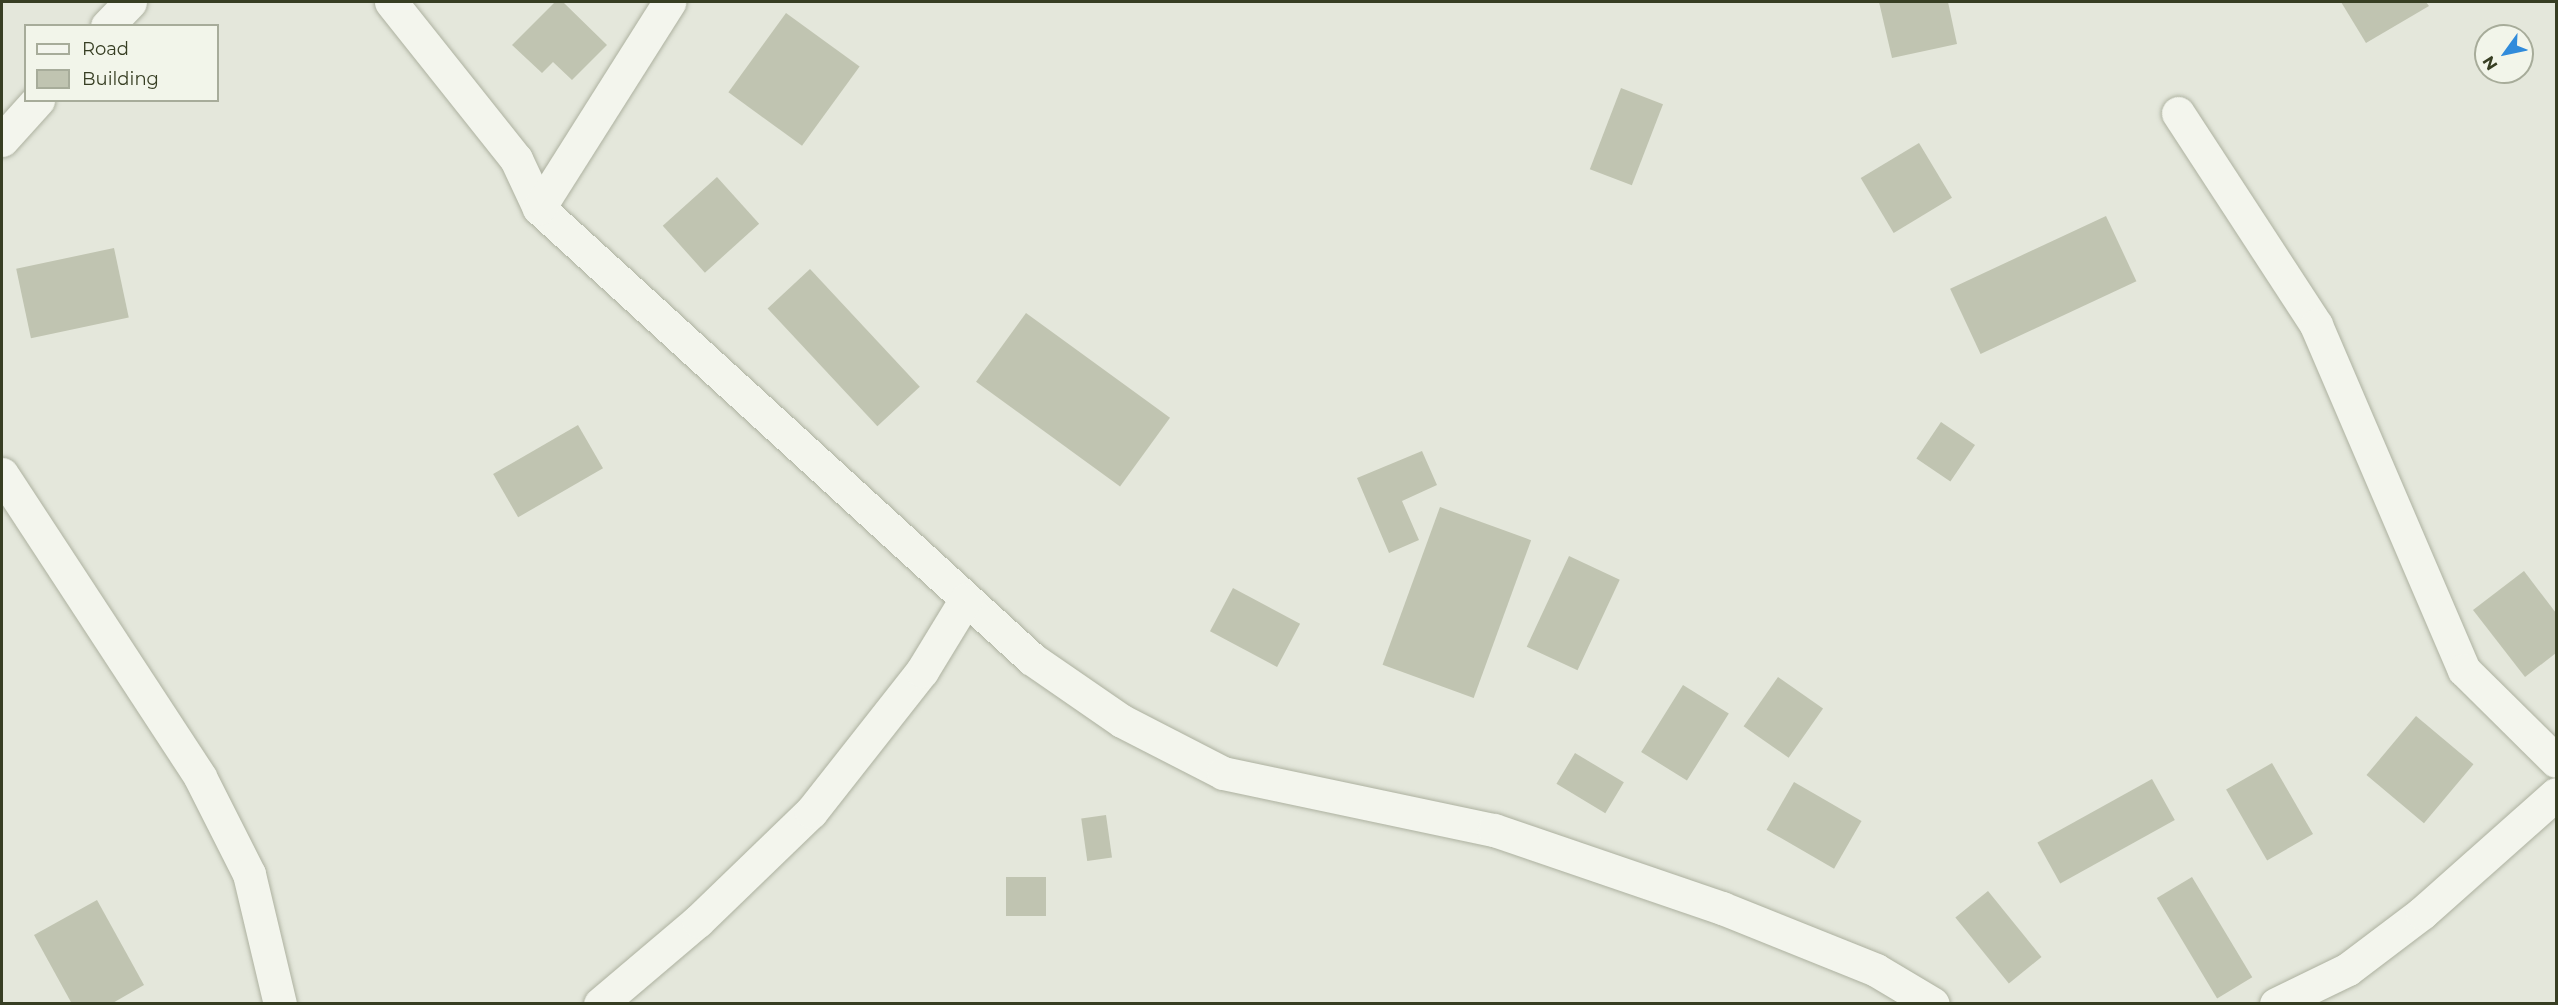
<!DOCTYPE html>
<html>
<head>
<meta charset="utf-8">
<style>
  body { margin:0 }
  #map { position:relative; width:2558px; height:1005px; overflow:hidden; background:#e4e7db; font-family:Montserrat,sans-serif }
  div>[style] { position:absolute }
  .building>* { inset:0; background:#c0c4b1; transform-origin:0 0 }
  .roads { filter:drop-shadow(0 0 2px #adb1a0) drop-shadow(0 0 2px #adb1a0) }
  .minor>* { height:33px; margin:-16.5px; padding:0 16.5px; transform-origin:16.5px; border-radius:16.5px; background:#f3f5ed }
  span { translate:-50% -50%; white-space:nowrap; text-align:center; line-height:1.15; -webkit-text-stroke:5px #f2f5ea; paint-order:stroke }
  .frame { position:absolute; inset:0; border:3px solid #373e23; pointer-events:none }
  .legend { position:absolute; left:24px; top:24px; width:195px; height:78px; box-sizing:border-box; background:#f2f5ea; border:2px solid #a7ac9a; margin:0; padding:8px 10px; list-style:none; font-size:18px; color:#373e23 }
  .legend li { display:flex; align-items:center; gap:12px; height:30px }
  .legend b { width:30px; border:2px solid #a7ac9a }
  .north { position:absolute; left:2474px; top:24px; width:60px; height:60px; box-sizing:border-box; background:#f2f5ea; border:2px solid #a7ac9a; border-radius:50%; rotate:237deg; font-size:16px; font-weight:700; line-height:24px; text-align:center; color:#373e23 }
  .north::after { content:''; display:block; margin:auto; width:21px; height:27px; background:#308bdb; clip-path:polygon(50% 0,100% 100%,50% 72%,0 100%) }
</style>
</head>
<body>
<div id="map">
  <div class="building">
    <div style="clip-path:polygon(555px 2px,563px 2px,607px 45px,572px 80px,553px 62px,542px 73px,512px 45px)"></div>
    <div style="clip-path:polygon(1879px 2px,1948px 2px,1957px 44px,1892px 58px)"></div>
    <div style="clip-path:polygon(2341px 2px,2426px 2px,2429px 6px,2366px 43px)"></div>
    <div style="left:786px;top:13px;width:91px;height:98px;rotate:36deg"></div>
    <div style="left:1621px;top:88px;width:45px;height:87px;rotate:21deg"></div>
    <div style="left:1919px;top:143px;width:64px;height:68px;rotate:59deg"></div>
    <div style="left:717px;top:177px;width:63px;height:73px;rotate:48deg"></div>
    <div style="left:2106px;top:216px;width:72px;height:172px;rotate:65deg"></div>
    <div style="left:114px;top:248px;width:71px;height:100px;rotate:78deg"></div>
    <div style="left:810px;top:269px;width:161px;height:58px;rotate:47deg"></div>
    <div style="left:1026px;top:313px;width:178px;height:85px;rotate:36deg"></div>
    <div style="left:1941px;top:422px;width:41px;height:44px;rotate:34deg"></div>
    <div style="left:578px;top:425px;width:50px;height:98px;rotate:60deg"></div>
    <div style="clip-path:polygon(1422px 451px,1437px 485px,1402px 501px,1419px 540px,1389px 553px,1357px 478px)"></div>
    <div style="left:1440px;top:507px;width:97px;height:168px;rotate:20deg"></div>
    <div style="left:1569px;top:556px;width:56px;height:100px;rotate:25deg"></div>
    <div style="clip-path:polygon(2524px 571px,2556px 613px,2556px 653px,2525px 677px,2473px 610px)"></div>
    <div style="left:1233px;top:588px;width:76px;height:49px;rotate:28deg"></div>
    <div style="left:1778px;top:677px;width:55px;height:60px;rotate:35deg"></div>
    <div style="left:1683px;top:685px;width:54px;height:79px;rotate:32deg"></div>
    <div style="left:2416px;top:716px;width:75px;height:77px;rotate:40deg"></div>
    <div style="left:1575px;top:753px;width:57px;height:36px;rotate:31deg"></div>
    <div style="left:2272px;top:763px;width:82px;height:53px;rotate:60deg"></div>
    <div style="left:2152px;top:779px;width:47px;height:131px;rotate:61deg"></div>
    <div style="left:1794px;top:782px;width:78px;height:55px;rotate:30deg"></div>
    <div style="left:1106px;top:815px;width:43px;height:25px;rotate:82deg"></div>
    <div style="left:1006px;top:877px;width:40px;height:39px"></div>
    <div style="left:2192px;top:877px;width:117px;height:41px;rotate:59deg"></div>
    <div style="left:1988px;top:891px;width:85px;height:42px;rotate:51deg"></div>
    <div style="clip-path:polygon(97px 900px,144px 985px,111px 1004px,72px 1004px,34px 935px)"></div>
  </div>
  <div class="roads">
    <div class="minor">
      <div style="left:391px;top:2px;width:201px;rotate:51.5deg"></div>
      <div style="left:516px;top:159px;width:54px;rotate:64.9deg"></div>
      <div style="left:539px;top:208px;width:668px;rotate:42.45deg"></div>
      <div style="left:1032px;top:659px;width:109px;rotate:34.6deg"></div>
      <div style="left:1122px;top:721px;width:114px;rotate:27.2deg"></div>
      <div style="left:1223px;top:773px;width:277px;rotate:11.9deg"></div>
      <div style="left:1494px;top:830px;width:241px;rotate:18.9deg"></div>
      <div style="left:1722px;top:908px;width:166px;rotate:21.9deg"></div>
      <div style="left:1876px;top:970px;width:66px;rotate:30.8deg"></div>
      <div style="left:107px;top:26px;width:33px;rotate:-46deg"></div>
      <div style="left:2178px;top:113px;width:253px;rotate:56.9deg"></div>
      <div style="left:2316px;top:325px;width:375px;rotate:66.8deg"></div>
      <div style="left:2464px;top:670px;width:129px;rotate:44.7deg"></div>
      <div style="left:2px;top:140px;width:54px;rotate:-48deg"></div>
      <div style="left:539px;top:208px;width:244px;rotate:-57.7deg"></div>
      <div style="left:2px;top:474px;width:362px;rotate:56.8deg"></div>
      <div style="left:200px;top:777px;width:109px;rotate:63.2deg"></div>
      <div style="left:249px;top:874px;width:134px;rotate:76.6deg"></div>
      <div style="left:600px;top:1004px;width:128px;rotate:-40.3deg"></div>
      <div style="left:698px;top:921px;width:157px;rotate:-44deg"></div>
      <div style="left:811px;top:812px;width:179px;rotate:-51.8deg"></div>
      <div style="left:922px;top:671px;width:84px;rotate:-58.6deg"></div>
      <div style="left:2276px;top:1004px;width:80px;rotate:-25.9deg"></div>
      <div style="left:2348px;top:969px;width:93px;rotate:-37.1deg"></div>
      <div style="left:2422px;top:913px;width:179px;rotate:-41.6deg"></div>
    </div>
  </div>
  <div class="frame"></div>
  <ul class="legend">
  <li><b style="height:8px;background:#f3f5ed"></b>Road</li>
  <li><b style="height:16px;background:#c0c4b1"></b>Building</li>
  </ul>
  <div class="north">N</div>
</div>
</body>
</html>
